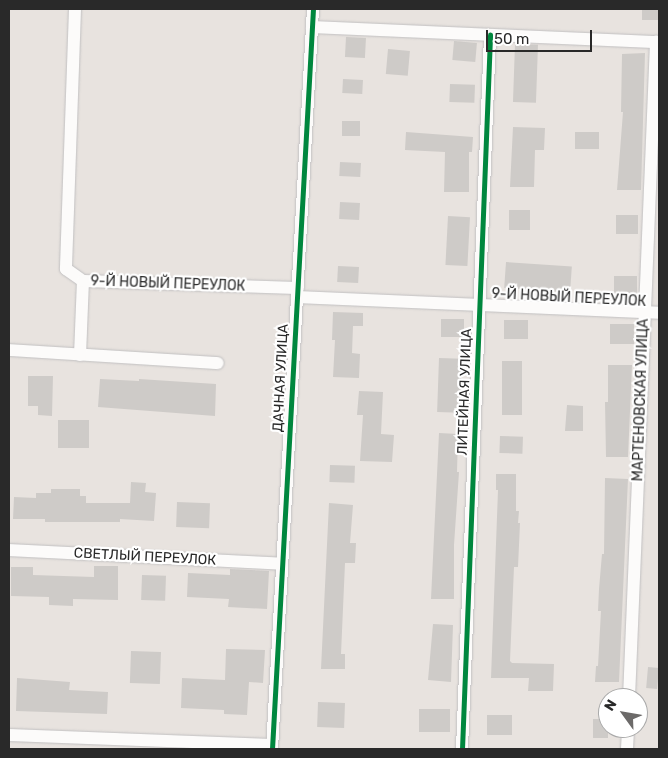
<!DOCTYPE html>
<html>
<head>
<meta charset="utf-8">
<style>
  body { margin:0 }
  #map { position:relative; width:668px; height:758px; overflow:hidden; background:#e8e3df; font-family:Rubik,sans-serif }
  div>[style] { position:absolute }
  .building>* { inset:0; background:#cecbc8; transform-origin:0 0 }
  .roads { filter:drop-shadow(0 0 1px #c1c0c1) drop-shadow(0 0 1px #c1c0c1) }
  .street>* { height:12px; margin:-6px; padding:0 6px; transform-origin:6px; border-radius:6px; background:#fcfbfa }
  .cycleway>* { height:5px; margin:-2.5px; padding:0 2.5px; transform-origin:2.5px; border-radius:2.5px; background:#00873e }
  span { translate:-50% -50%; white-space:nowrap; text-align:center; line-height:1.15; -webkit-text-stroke:4.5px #fff; paint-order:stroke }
  .street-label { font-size:14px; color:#292929 }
  .frame { position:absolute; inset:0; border:10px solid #292929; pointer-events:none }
  .north { position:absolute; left:598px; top:688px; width:50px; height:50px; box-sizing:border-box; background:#fff; border:1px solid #a9a9a9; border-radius:50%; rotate:302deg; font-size:14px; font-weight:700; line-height:20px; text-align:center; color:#292929 }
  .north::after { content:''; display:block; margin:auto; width:18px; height:22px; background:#6c6a69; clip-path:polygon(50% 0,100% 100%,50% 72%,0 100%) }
  .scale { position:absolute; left:486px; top:30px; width:106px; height:22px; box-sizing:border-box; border:2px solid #292929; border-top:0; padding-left:6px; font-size:15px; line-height:18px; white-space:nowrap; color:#292929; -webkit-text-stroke:4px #fff; paint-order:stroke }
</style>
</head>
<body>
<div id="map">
  <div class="building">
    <div style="left:642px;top:9px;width:17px;height:11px"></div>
    <div style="left:346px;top:37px;width:20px;height:20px;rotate:3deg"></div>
    <div style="left:454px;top:41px;width:23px;height:19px;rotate:5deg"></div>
    <div style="left:515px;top:44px;width:23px;height:58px;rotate:2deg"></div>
    <div style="left:388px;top:49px;width:22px;height:25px;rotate:5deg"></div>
    <div style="clip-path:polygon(645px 53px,641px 190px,617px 190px,623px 112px,621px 112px,622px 54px)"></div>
    <div style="left:343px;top:79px;width:20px;height:14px;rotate:3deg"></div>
    <div style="left:450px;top:84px;width:25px;height:18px;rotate:2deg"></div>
    <div style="left:342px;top:121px;width:18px;height:15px"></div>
    <div style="clip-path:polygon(513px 127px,545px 128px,544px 150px,535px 150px,534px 187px,510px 187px)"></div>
    <div style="clip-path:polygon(406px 132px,473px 137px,472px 152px,469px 152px,469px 192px,444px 192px,445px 152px,405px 150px)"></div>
    <div style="left:575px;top:132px;width:24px;height:17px"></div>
    <div style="left:340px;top:162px;width:21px;height:14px;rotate:3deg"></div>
    <div style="left:340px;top:202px;width:20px;height:17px;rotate:3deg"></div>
    <div style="left:509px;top:210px;width:21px;height:20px"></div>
    <div style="left:616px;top:215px;width:22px;height:19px"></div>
    <div style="left:448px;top:216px;width:22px;height:49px;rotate:3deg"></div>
    <div style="left:506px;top:262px;width:66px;height:26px;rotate:4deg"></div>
    <div style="left:338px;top:266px;width:21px;height:16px;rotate:3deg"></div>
    <div style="left:614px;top:276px;width:23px;height:19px"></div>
    <div style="clip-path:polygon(333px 312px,363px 313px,363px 326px,353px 326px,352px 353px,360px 354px,359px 378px,333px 377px,335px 340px,332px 340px)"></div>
    <div style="left:441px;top:319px;width:23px;height:18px"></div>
    <div style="left:504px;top:320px;width:24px;height:19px"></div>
    <div style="left:610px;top:324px;width:24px;height:20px"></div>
    <div style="left:439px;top:358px;width:23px;height:54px;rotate:2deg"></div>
    <div style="left:502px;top:361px;width:20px;height:54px"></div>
    <div style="clip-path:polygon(608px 365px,632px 365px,628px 457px,606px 457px,605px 402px,608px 402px)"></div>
    <div style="clip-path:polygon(28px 376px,53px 376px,52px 416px,38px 415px,38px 406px,28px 406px)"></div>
    <div style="clip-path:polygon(100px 379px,139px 381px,139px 379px,216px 384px,215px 416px,98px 407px)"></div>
    <div style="clip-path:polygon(359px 391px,383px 392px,381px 434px,394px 435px,392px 462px,360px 461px,363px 415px,357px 415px)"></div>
    <div style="clip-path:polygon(567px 405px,583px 406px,583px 431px,565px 431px)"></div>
    <div style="left:58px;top:420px;width:31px;height:28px"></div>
    <div style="clip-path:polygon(439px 433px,458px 434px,457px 472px,459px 472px,454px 545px,454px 599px,431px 599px)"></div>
    <div style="left:500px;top:436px;width:23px;height:17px;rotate:2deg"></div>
    <div style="left:330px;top:465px;width:25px;height:17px;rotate:2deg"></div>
    <div style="clip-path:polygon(496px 474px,516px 474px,516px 511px,519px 511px,518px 523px,520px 523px,518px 567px,514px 567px,510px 661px,512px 663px,554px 664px,553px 691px,528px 691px,529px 678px,491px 678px,498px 490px,496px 490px)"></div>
    <div style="clip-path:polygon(605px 478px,628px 479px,619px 682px,595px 682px,596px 666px,598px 666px,601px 611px,598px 611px,599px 589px,602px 554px,604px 554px)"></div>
    <div style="clip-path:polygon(131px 482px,146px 483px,145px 492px,156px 493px,154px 521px,120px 519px,120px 522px,45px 522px,45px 519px,13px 519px,14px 497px,36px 498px,36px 493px,51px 493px,51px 489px,80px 489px,80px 496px,86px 496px,86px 503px,130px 503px)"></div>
    <div style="left:177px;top:502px;width:33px;height:25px;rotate:2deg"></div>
    <div style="clip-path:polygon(329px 503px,353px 505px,350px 543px,356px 543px,355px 563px,345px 563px,341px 654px,345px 654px,345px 669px,321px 669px)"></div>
    <div style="clip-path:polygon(94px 566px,118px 566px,118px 600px,73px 599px,73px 606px,49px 605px,49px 597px,11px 596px,11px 567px,33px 567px,33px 575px,94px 577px)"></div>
    <div style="clip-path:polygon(230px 569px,269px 571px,267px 609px,228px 607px,229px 599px,187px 597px,188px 573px,230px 575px)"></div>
    <div style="left:142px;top:575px;width:24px;height:25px;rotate:2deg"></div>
    <div style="clip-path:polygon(433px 624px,453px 625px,451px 682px,428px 680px)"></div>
    <div style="clip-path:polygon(226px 649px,265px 650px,263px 683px,249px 682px,247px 715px,224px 714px,224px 710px,181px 708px,182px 678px,225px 680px)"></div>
    <div style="left:131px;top:651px;width:30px;height:32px;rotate:2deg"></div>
    <div style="left:648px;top:667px;width:11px;height:21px;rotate:5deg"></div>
    <div style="clip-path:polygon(17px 678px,70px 682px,69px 690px,108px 692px,107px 714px,16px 711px)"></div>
    <div style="left:318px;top:702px;width:27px;height:25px;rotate:2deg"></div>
    <div style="left:419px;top:709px;width:31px;height:23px"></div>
    <div style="left:487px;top:715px;width:25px;height:20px"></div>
    <div style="left:593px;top:719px;width:15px;height:19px"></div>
  </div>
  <div class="roads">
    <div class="street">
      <div style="left:75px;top:9px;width:260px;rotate:92deg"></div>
      <div style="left:66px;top:269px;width:21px;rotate:35deg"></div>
      <div style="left:312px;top:27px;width:347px;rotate:2.5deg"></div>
      <div style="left:297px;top:297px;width:362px;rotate:2.5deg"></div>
      <div style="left:9px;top:350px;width:209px;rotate:3.6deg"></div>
      <div style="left:80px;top:355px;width:74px;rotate:-87.7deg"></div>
      <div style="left:83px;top:281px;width:215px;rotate:1.9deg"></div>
      <div style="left:9px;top:550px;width:273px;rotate:2.9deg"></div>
      <div style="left:629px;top:698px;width:657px;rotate:-87.64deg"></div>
      <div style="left:9px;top:735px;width:263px;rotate:2.2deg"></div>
      <div style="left:272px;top:749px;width:741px;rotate:-86.83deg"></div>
      <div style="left:462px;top:749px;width:715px;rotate:-87.75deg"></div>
      <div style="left:627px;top:749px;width:21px;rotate:-87deg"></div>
    </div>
  </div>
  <div class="cycleway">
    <div style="left:272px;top:749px;width:741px;rotate:-86.83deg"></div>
    <div style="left:462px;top:749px;width:715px;rotate:-87.75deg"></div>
  </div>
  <div class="street-label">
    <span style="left:168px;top:284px;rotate:2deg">9-Й НОВЫЙ ПЕРЕУЛОК</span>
    <span style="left:569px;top:298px;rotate:3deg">9-Й НОВЫЙ ПЕРЕУЛОК</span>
    <span style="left:281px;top:378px;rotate:-87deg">ДАЧНАЯ УЛИЦА</span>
    <span style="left:465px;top:392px;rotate:-88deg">ЛИТЕЙНАЯ УЛИЦА</span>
    <span style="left:641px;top:400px;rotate:-88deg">МАРТЕНОВСКАЯ УЛИЦА</span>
    <span style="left:145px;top:557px;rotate:3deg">СВЕТЛЫЙ ПЕРЕУЛОК</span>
  </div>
  <div class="frame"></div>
  <div class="north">N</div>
  <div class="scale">50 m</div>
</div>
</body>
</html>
